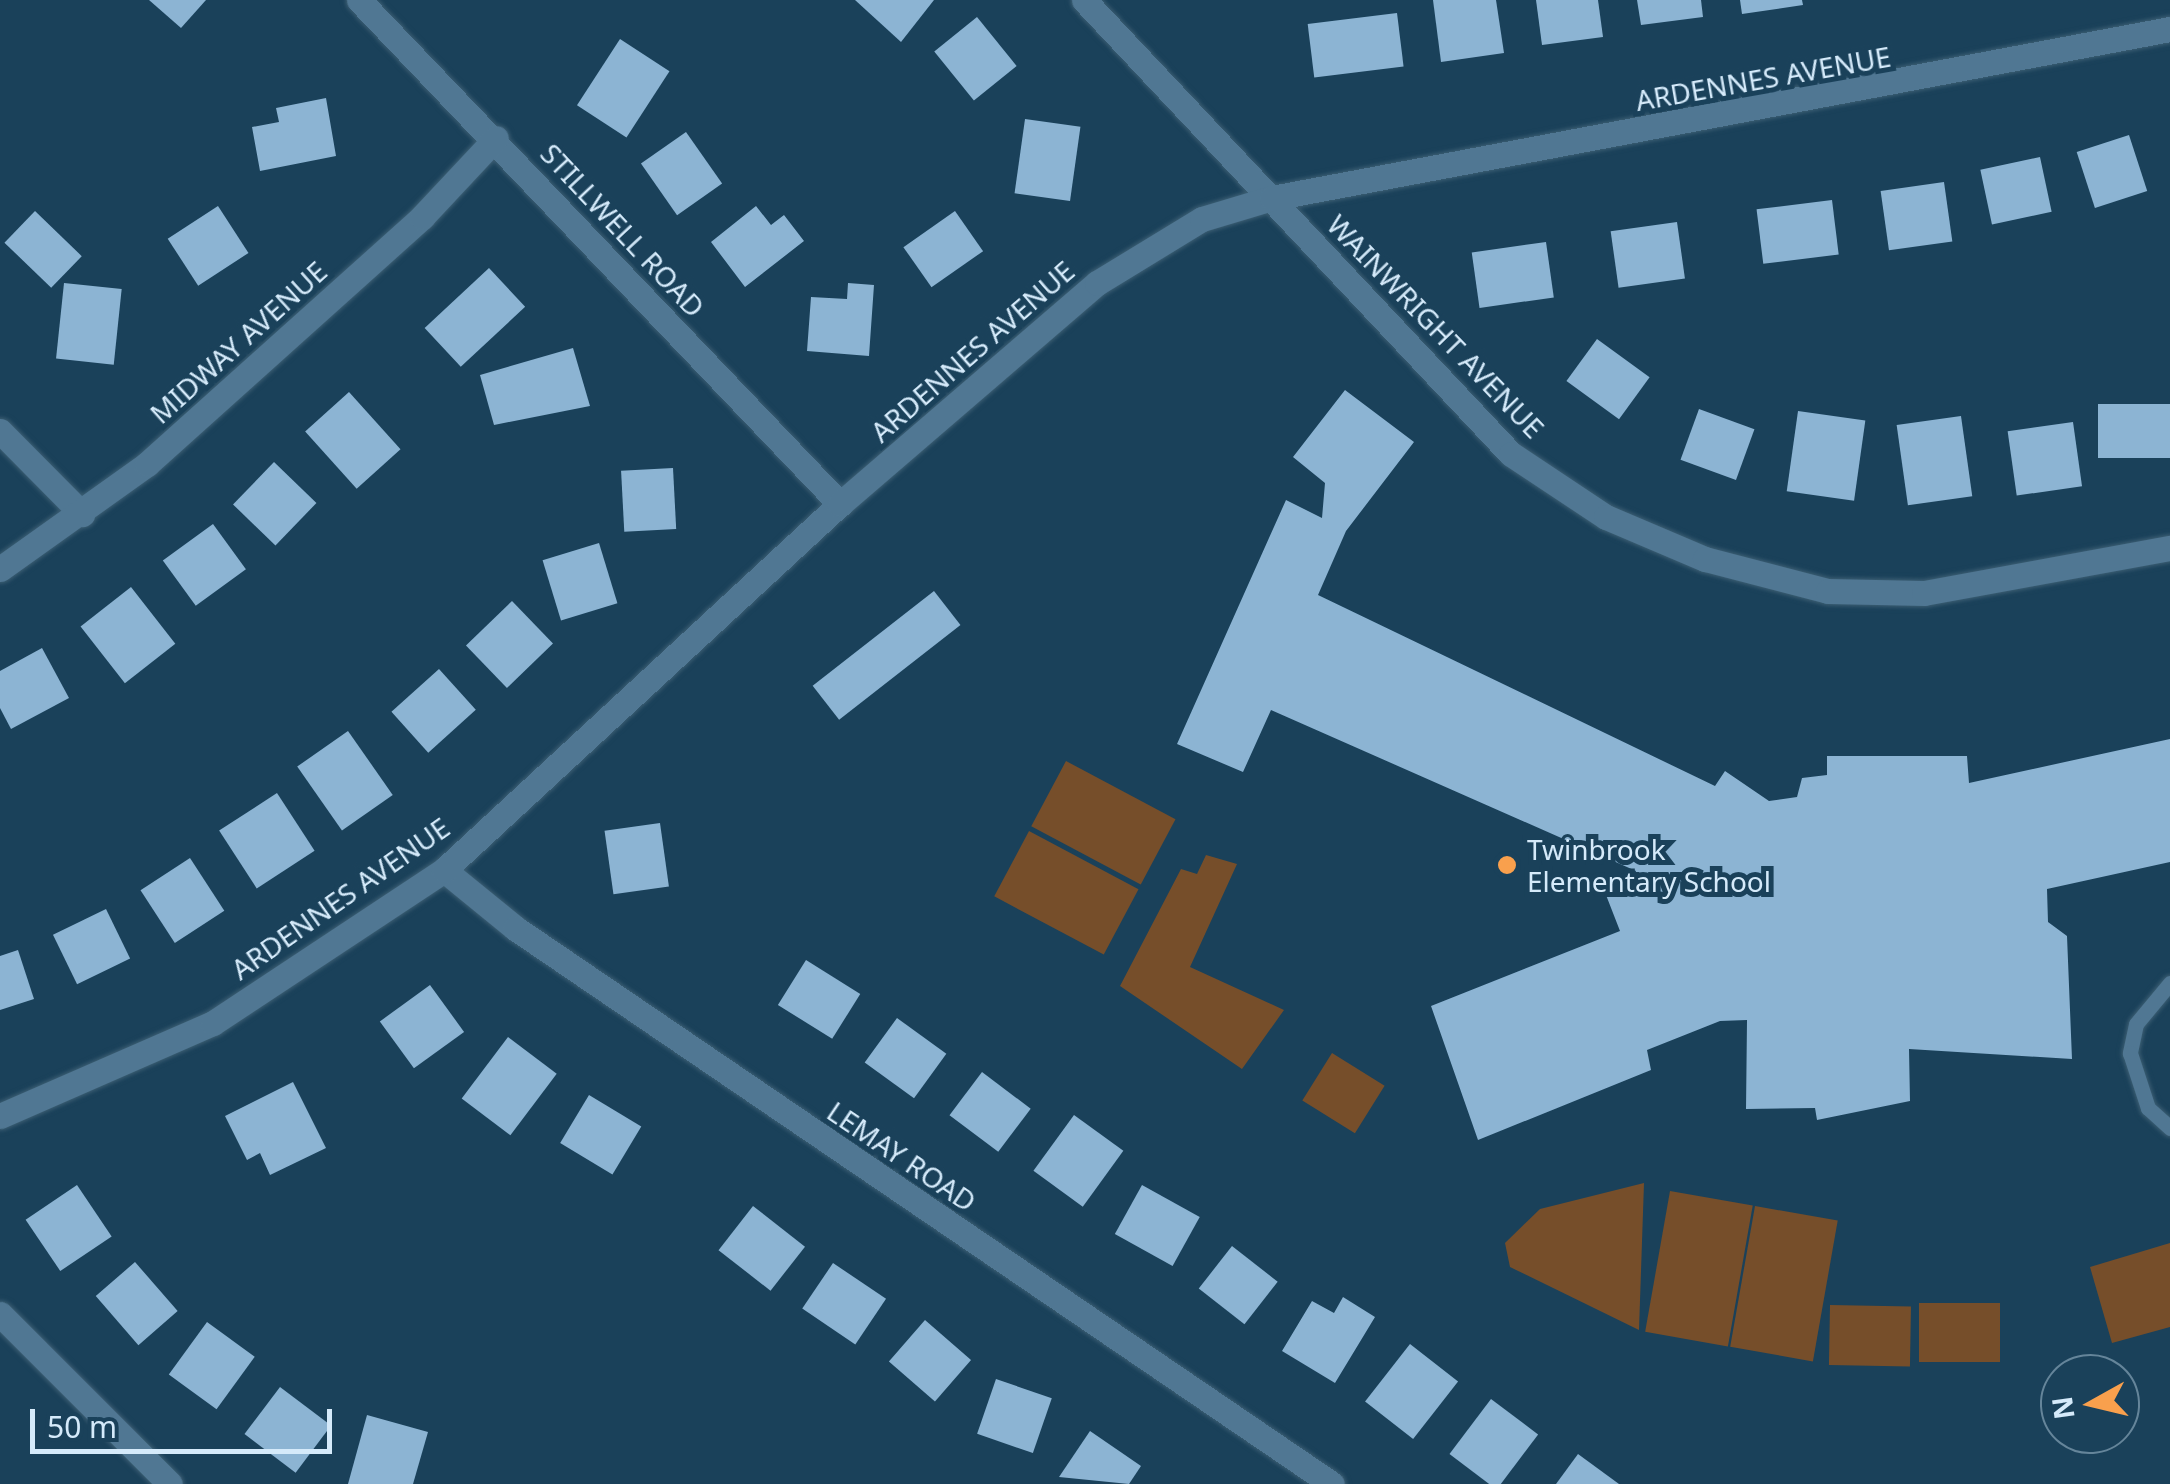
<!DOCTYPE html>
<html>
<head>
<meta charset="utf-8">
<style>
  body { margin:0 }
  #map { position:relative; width:2170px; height:1484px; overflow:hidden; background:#1a415a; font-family:"Noto Sans",sans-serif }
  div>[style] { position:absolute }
  .green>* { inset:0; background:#764e2a; transform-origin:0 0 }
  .building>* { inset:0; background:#8cb4d3; transform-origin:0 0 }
  .roads { filter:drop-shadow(0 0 2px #3c5e73) drop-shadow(0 0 2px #3c5e73) }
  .service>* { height:15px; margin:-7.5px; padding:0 7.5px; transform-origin:7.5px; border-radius:7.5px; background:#507793 }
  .minor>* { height:25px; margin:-12.5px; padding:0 12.5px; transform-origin:12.5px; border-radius:12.5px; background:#507793 }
  .tertiary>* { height:25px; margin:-12.5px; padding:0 12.5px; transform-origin:12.5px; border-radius:12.5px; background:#507793 }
  .dots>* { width:28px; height:28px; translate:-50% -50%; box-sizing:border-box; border:5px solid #1a415a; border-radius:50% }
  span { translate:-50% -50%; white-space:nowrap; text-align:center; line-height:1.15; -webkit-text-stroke:10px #1a415a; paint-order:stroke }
  .street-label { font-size:28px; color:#d5eafa }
  .poi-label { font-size:28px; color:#d5eafa }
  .left { translate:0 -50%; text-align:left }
  .north { position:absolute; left:2040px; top:1354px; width:100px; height:100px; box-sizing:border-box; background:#1a415a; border:2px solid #65859a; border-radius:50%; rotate:262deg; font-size:28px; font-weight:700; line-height:40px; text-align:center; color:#d5eafa }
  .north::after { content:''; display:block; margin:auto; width:35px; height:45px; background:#f9a04d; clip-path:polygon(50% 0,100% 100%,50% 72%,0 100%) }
  .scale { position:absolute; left:30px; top:1409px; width:302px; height:45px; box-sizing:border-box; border:5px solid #d5eafa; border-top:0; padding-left:12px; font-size:30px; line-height:35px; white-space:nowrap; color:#d5eafa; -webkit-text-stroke:8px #1a415a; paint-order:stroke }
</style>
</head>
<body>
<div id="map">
  <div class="green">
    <div style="left:1066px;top:761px;width:124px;height:74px;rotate:28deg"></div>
    <div style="left:1029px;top:831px;width:124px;height:74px;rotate:28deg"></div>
    <div style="clip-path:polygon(1206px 855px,1237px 864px,1190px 967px,1284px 1010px,1242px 1069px,1120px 986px,1181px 869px,1197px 874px)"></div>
    <div style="left:1332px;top:1053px;width:62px;height:56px;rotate:32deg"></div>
    <div style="clip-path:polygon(1644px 1183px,1639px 1330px,1510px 1267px,1505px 1243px,1540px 1209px)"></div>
    <div style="left:1670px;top:1191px;width:84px;height:143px;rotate:10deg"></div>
    <div style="left:1755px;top:1206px;width:84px;height:143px;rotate:10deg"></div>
    <div style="clip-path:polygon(2170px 1243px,2170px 1327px,2112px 1343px,2090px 1267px)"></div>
    <div style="left:1919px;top:1303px;width:81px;height:59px"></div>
    <div style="left:1830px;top:1305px;width:81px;height:60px;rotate:1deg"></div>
  </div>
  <div class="building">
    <div style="clip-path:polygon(149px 0,206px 0,181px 28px)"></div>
    <div style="clip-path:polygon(855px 0,934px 0,901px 42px)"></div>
    <div style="clip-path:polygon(1433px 0,1496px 0,1504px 53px,1441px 62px)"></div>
    <div style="clip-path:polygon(1536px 0,1598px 0,1603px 37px,1542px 45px)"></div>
    <div style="clip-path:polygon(1637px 0,1701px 0,1703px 17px,1641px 25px)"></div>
    <div style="clip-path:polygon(1740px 0,1802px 0,1803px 5px,1742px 14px)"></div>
    <div style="left:1397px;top:13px;width:54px;height:90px;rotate:83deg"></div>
    <div style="left:977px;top:17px;width:63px;height:55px;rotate:51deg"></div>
    <div style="left:620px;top:39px;width:59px;height:79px;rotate:33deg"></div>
    <div style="clip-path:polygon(326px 98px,336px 156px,260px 171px,252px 127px,279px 122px,276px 108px)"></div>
    <div style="left:1025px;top:119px;width:56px;height:75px;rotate:8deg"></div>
    <div style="left:686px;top:132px;width:63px;height:55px;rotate:55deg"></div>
    <div style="left:2129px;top:135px;width:59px;height:55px;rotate:72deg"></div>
    <div style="left:2040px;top:157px;width:56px;height:61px;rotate:78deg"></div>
    <div style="left:1944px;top:182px;width:60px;height:64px;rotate:82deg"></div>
    <div style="left:1832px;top:200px;width:55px;height:76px;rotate:83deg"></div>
    <div style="left:218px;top:206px;width:56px;height:60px;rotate:57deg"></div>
    <div style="clip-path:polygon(756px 206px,771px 225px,784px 215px,804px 241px,745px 287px,711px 242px)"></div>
    <div style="left:35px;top:211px;width:65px;height:44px;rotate:44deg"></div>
    <div style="left:955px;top:211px;width:49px;height:63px;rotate:55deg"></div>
    <div style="left:1677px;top:222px;width:57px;height:67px;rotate:82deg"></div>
    <div style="left:1546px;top:242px;width:56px;height:75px;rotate:82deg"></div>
    <div style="left:489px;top:268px;width:53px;height:88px;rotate:47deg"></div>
    <div style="left:64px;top:283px;width:58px;height:76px;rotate:6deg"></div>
    <div style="clip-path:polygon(848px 283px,874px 285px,869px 356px,807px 351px,811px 297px,847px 299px)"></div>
    <div style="left:1597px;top:339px;width:65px;height:52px;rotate:36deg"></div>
    <div style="clip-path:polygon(573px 348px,590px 406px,494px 425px,480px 375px)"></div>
    <div style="clip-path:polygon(1345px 390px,1414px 442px,1346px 531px,1318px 595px,1715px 786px,1725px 771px,1769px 801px,1797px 797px,1802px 778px,1827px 775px,1827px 756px,1967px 756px,1969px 783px,2170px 739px,2170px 862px,2047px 889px,2048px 922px,2067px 936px,2072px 1059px,1909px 1049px,1910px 1101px,1817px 1120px,1815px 1108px,1746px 1109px,1747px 1020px,1720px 1021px,1647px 1050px,1651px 1070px,1478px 1140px,1431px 1006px,1620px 931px,1606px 895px,1632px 885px,1636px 871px,1271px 710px,1243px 772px,1177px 744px,1286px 500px,1322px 518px,1325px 483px,1293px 457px)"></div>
    <div style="left:349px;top:392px;width:77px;height:59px;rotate:48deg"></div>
    <div style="left:2170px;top:404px;width:54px;height:72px;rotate:90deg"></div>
    <div style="left:1699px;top:409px;width:59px;height:54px;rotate:20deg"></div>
    <div style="left:1798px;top:411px;width:68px;height:81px;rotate:8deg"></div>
    <div style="left:1961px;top:416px;width:81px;height:65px;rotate:82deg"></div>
    <div style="left:2073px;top:422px;width:65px;height:66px;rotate:82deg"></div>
    <div style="left:274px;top:462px;width:59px;height:59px;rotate:44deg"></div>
    <div style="left:673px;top:468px;width:61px;height:52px;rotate:87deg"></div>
    <div style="left:213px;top:524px;width:56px;height:62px;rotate:54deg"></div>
    <div style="left:599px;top:543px;width:63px;height:59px;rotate:73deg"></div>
    <div style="left:131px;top:587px;width:72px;height:64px;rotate:52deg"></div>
    <div style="left:934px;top:591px;width:43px;height:154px;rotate:52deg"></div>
    <div style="left:512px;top:601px;width:59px;height:64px;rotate:46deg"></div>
    <div style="clip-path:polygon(42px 648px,69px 698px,11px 729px,0 708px,0 671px)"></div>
    <div style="left:439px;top:669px;width:55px;height:64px;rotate:48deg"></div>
    <div style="left:348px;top:731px;width:78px;height:62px;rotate:55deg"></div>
    <div style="left:277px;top:793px;width:69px;height:69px;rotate:57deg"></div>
    <div style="left:660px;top:823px;width:64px;height:56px;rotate:82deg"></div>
    <div style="left:190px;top:858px;width:63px;height:59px;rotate:57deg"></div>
    <div style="left:106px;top:909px;width:55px;height:59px;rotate:64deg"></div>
    <div style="clip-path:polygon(18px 950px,34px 999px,0 1010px,0 956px)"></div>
    <div style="left:806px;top:960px;width:64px;height:53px;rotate:32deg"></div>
    <div style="left:430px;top:985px;width:58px;height:62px;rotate:54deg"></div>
    <div style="left:897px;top:1018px;width:61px;height:55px;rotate:36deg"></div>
    <div style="left:508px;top:1037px;width:61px;height:77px;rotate:37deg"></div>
    <div style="left:982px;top:1072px;width:61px;height:54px;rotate:37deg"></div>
    <div style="clip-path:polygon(293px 1082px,326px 1148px,270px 1175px,260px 1153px,247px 1160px,225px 1116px)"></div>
    <div style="left:589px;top:1095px;width:61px;height:56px;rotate:31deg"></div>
    <div style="left:1074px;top:1115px;width:61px;height:69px;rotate:36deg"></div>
    <div style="left:77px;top:1185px;width:62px;height:62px;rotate:56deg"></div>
    <div style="left:1142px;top:1185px;width:66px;height:56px;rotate:29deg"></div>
    <div style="left:753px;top:1206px;width:66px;height:56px;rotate:38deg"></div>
    <div style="left:1232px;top:1246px;width:58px;height:54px;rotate:38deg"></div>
    <div style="left:135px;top:1262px;width:65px;height:52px;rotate:49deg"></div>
    <div style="left:833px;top:1263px;width:64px;height:55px;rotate:34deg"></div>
    <div style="clip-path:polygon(1343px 1297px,1375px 1317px,1335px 1383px,1282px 1351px,1312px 1301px,1334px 1313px)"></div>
    <div style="left:925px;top:1320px;width:61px;height:55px;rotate:41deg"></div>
    <div style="left:207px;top:1322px;width:59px;height:65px;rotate:36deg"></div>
    <div style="left:1410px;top:1344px;width:61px;height:73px;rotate:38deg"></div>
    <div style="left:996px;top:1379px;width:59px;height:58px;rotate:19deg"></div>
    <div style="left:280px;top:1387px;width:64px;height:59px;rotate:37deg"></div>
    <div style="left:1491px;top:1399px;width:59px;height:69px;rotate:37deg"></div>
    <div style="clip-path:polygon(367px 1415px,428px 1432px,413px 1484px,348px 1484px)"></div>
    <div style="clip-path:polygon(1090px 1431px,1141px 1466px,1129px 1484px,1059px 1477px)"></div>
    <div style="clip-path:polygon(1578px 1454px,1619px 1484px,1556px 1484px)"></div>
  </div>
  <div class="roads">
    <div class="service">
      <div style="left:2170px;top:983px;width:53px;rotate:129.7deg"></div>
      <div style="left:2136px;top:1024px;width:30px;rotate:102deg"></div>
      <div style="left:2130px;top:1053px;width:58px;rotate:71.9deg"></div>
      <div style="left:2148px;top:1108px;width:30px;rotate:42deg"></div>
    </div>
    <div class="minor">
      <div style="left:359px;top:0;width:697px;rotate:46.34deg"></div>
      <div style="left:1084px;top:0;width:623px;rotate:46.76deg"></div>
      <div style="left:1511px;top:454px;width:114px;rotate:33.6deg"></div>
      <div style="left:1606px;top:517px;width:108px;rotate:23deg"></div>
      <div style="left:1705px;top:559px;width:127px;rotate:14.6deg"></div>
      <div style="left:1828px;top:591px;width:96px;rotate:1.2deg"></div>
      <div style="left:1924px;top:593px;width:250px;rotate:-10.4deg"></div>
      <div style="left:0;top:431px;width:117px;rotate:45.3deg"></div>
      <div style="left:0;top:569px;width:181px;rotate:-35.5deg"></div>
      <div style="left:147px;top:464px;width:370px;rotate:-41.9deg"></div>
      <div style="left:422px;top:217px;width:108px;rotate:-46.9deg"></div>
      <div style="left:444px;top:870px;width:92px;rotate:39.2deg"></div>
      <div style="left:515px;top:928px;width:988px;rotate:34.24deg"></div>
      <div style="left:0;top:1314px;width:240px;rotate:45deg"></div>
    </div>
    <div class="tertiary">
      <div style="left:0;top:1116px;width:232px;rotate:-23.6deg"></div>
      <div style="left:213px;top:1023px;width:277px;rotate:-33.5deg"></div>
      <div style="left:444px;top:870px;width:539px;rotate:-42.75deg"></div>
      <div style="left:840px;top:504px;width:339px;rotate:-40.7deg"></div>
      <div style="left:1097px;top:283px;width:123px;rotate:-31.4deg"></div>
      <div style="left:1202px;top:219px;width:73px;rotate:-16.7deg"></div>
      <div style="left:1272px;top:198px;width:914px;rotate:-10.66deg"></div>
    </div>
  </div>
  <div class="dots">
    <div style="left:1507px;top:865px;background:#f9a04d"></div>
  </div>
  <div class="street-label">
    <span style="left:1763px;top:78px;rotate:-10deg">ARDENNES AVENUE</span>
    <span style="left:623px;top:230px;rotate:47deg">STILLWELL ROAD</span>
    <span style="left:1436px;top:326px;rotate:46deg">WAINWRIGHT AVENUE</span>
    <span style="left:238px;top:342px;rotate:-42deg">MIDWAY AVENUE</span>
    <span style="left:972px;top:351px;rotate:-41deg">ARDENNES AVENUE</span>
    <span style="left:340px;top:898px;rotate:-35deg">ARDENNES AVENUE</span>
    <span style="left:902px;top:1156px;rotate:34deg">LEMAY ROAD</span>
  </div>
  <div class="poi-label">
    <span class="left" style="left:1527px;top:865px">Twinbrook<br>Elementary School</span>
  </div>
  <div class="north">N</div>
  <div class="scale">50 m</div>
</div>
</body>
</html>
